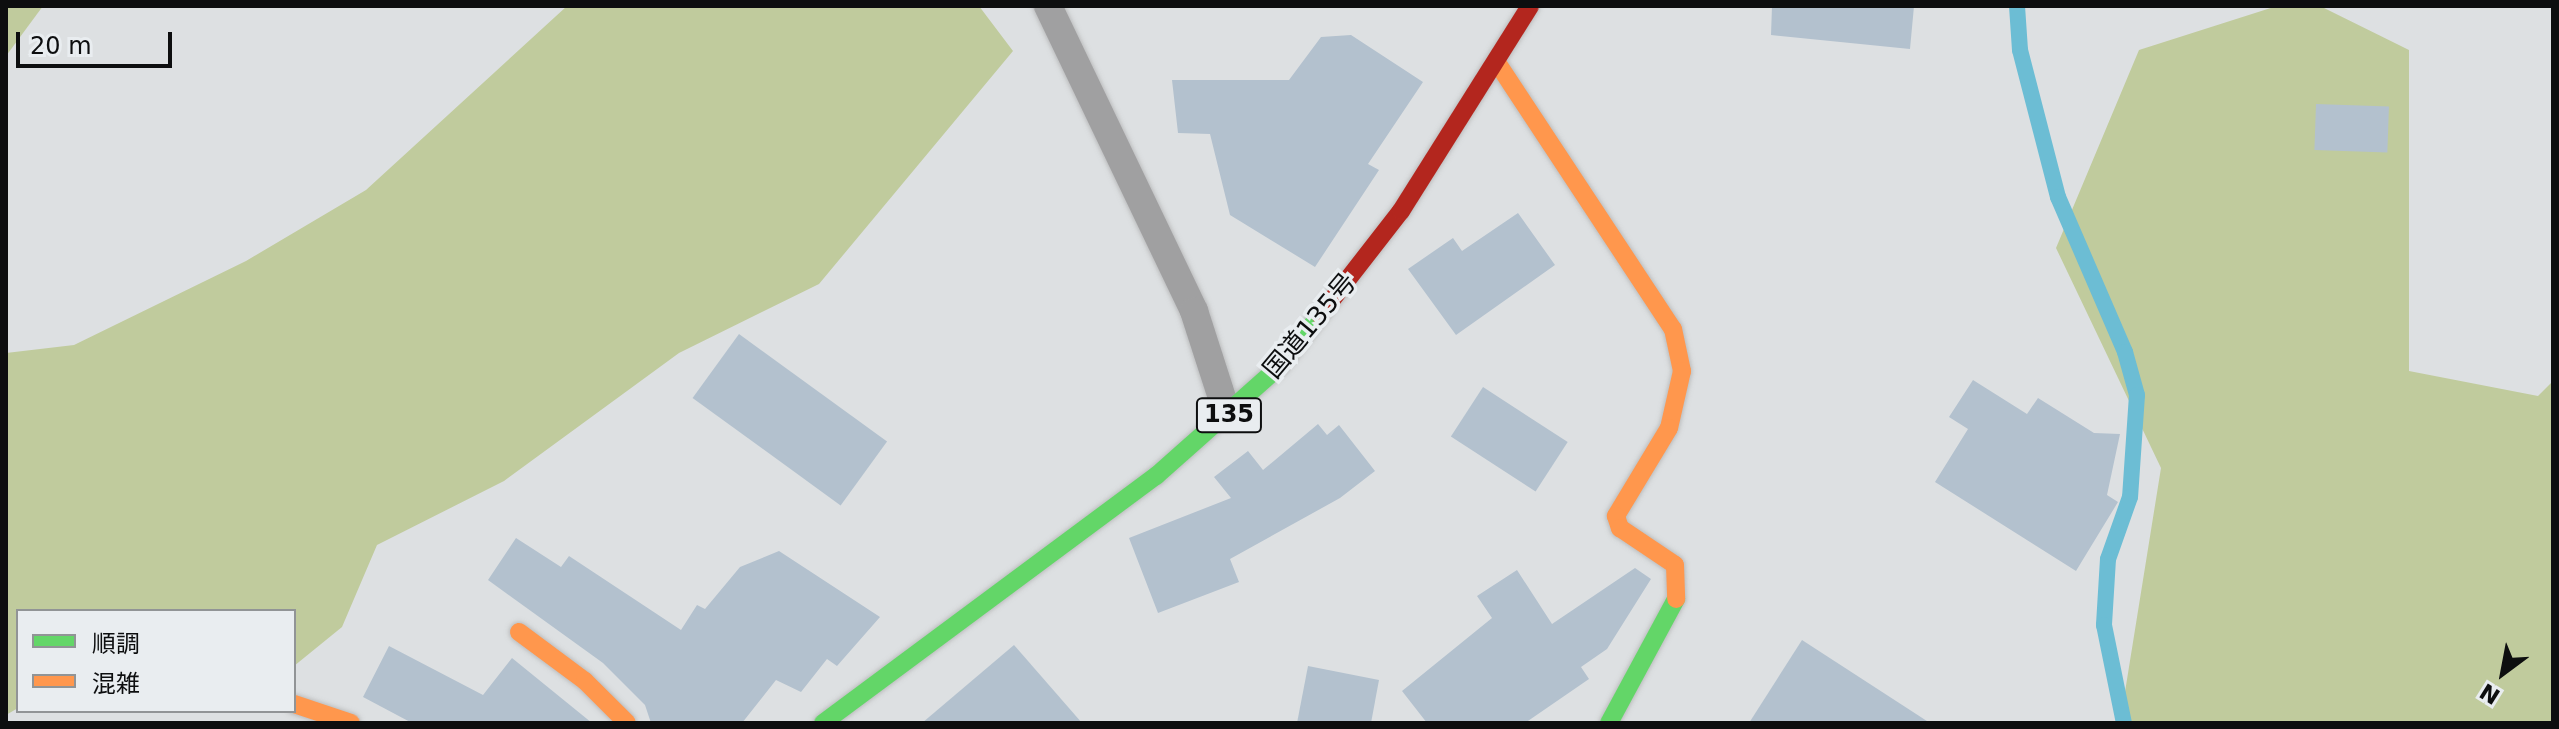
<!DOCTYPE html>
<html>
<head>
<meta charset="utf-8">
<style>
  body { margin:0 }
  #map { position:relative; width:2559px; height:729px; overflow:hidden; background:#dde0e2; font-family:"DejaVu Sans","Noto Sans JP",sans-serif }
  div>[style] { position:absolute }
  .forest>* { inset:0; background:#c0cb9d }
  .stream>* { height:16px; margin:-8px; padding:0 8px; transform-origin:8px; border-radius:8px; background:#6cbdd4 }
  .building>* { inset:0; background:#b3c1ce; transform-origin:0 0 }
  .roads { filter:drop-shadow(0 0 2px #bdbebf) drop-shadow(0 0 2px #bdbebf) }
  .lane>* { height:28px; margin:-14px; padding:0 14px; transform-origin:14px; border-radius:14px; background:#a0a0a1 }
  .fast>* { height:18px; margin:-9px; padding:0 9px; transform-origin:9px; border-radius:9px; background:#63d668 }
  .slow>* { height:18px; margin:-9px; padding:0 9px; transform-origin:9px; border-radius:9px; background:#ff974d }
  .jam>* { height:18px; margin:-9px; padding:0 9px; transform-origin:9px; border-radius:9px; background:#b3261e }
  span { translate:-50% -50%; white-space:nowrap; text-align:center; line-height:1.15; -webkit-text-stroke:7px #e9edf0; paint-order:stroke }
  .shield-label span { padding:2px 6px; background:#e9edf0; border:2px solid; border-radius:6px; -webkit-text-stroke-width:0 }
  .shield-label { font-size:24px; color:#0d0e0f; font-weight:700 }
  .street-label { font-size:26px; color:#0d0e0f }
  .frame { position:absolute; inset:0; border:8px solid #0d0e0f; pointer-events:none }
  .legend { position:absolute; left:16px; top:609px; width:280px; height:104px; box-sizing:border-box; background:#e9edf0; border:2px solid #919496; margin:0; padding:10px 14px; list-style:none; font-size:24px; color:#0d0e0f }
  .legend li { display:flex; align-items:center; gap:16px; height:40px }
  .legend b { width:40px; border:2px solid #919496 }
  .north { position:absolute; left:2463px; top:633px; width:80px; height:80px; -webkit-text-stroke:6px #e9edf0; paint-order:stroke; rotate:212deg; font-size:22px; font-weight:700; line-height:32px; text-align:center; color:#0d0e0f }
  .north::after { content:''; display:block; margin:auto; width:28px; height:36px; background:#0d0e0f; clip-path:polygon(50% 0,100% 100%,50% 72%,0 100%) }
  .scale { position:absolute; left:16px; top:32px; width:156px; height:36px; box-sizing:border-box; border:4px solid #0d0e0f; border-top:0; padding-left:10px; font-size:24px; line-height:28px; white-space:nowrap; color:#0d0e0f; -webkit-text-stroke:6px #e9edf0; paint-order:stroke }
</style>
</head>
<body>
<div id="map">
  <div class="forest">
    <div style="clip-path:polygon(6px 6px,43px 6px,6px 56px)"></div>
    <div style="clip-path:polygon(567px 6px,979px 6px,1013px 51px,819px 284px,679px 353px,504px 481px,377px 545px,342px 627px,294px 666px,294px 611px,18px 611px,18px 708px,6px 715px,6px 353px,74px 345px,246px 261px,366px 190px)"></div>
    <div style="clip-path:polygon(2277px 6px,2320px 6px,2409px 50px,2409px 371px,2538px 396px,2553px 381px,2553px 723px,2120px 723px,2161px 468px,2056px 248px,2139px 50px)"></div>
  </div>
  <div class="stream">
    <div style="left:2017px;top:6px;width:44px;rotate:86.1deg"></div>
    <div style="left:2020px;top:50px;width:152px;rotate:75.5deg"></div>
    <div style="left:2058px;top:197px;width:169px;rotate:66.6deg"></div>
    <div style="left:2125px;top:352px;width:45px;rotate:74.4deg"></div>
    <div style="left:2137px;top:395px;width:102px;rotate:93.9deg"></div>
    <div style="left:2130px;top:497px;width:66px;rotate:109.5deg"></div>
    <div style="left:2108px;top:559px;width:66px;rotate:93.5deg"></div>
    <div style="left:2104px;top:625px;width:100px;rotate:78.5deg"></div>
  </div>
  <div class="building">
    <div style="clip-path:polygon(1772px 6px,1914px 6px,1910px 49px,1771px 35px)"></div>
    <div style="clip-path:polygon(1351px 35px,1423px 82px,1368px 164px,1379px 170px,1315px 267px,1230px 215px,1210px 134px,1178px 133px,1172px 80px,1289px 80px,1321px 37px)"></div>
    <div style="left:2316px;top:104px;width:73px;height:46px;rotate:2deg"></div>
    <div style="clip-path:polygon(1518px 213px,1555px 265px,1456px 335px,1408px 269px,1453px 238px,1462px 251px)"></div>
    <div style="left:739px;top:334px;width:183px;height:79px;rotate:36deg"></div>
    <div style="clip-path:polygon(1973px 380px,2027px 414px,2038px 398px,2094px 433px,2120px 434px,2107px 495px,2118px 502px,2076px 571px,1935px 482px,1968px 429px,1949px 417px)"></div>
    <div style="left:1483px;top:387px;width:101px;height:59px;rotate:33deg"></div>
    <div style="clip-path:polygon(1318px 424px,1327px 435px,1339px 425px,1375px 471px,1340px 498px,1230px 559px,1239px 582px,1158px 613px,1129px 538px,1231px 498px,1214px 477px,1248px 451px,1263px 470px)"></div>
    <div style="clip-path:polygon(516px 538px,561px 567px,569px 556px,681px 630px,697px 605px,705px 609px,740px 567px,779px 551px,880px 617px,837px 666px,827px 659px,801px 692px,776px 680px,742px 723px,651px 723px,645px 705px,603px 663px,488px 580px)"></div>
    <div style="clip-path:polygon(1635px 568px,1651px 579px,1607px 649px,1581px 667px,1589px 679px,1525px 723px,1427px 723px,1402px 691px,1492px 618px,1477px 596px,1517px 570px,1552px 624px)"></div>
    <div style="clip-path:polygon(1802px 640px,1930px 723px,1749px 723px)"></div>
    <div style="clip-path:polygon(1014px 645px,1082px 723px,922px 723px)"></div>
    <div style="clip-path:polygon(389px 646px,483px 695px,512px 658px,592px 723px,412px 723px,363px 697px)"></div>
    <div style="clip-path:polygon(1308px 666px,1379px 680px,1371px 723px,1297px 723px)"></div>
  </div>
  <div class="roads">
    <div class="lane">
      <div style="left:1048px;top:6px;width:338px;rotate:64.4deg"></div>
      <div style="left:1194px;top:311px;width:110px;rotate:72.1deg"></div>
    </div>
    <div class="fast">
      <div style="left:823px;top:723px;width:415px;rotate:-36.6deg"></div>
      <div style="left:1156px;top:476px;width:166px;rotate:-41.6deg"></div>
      <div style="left:1280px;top:366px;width:65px;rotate:-51.9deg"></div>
      <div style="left:1609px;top:723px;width:141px;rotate:-61.6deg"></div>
    </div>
    <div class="slow">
      <div style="left:1496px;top:61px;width:321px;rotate:56.6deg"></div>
      <div style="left:1673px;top:329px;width:43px;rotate:77.9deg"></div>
      <div style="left:1682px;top:371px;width:58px;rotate:102.8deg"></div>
      <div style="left:1669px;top:428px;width:103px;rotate:121.1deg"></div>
      <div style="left:1616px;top:516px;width:13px;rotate:72deg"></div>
      <div style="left:1620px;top:528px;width:66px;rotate:33.9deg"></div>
      <div style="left:1675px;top:565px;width:34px;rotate:88deg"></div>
      <div style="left:519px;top:632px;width:82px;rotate:36.6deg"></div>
      <div style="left:585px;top:681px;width:59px;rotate:45deg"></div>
      <div style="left:294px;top:704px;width:60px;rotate:18.4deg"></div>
    </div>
    <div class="jam">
      <div style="left:1320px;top:315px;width:132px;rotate:-52.1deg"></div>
      <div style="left:1401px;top:211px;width:242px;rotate:-57.8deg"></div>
    </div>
  </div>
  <div class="shield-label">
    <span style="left:1229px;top:415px">135</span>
  </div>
  <div class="street-label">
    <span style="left:1310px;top:326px;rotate:-50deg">国道135号</span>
  </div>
  <div class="frame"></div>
  <ul class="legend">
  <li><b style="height:10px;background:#63d668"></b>順調</li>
  <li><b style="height:10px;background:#ff974d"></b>混雑</li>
  </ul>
  <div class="north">N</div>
  <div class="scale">20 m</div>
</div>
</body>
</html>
